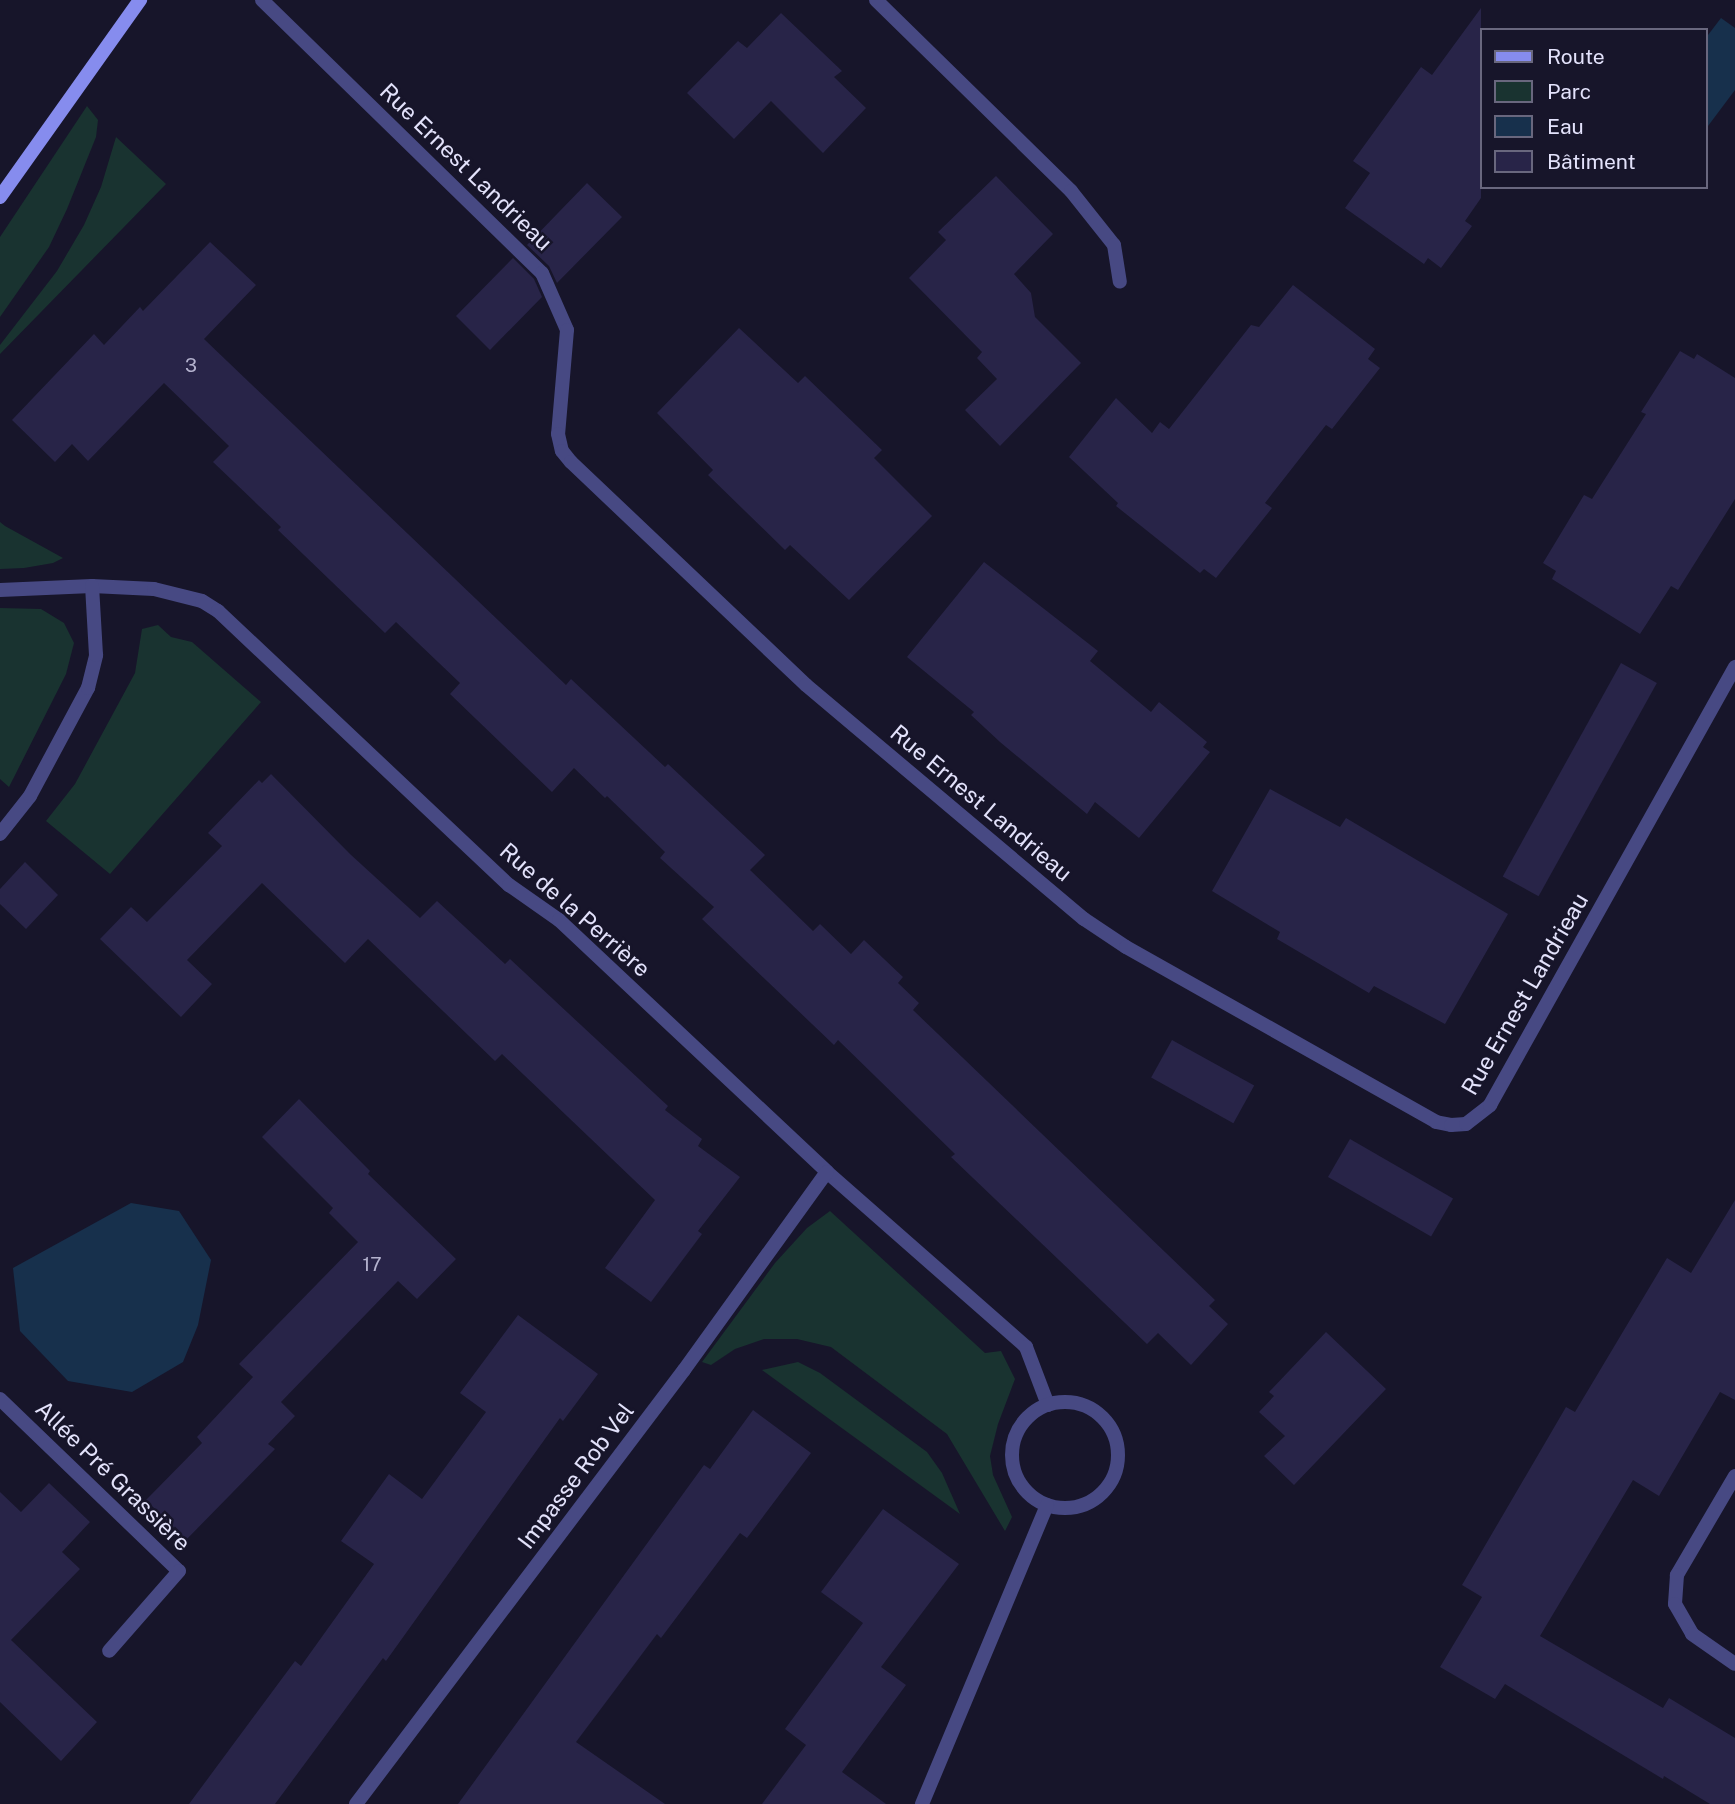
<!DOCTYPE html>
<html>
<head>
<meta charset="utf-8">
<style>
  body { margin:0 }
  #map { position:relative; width:1735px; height:1804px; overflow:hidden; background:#17152a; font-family:"Public Sans",sans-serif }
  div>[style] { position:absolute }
  .green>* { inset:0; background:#193330 }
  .water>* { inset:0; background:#17304c }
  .building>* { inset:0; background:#282448; transform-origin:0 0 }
  .lane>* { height:14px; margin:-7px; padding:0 7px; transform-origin:7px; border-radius:7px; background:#474983 }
  .street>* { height:14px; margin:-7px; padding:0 7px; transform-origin:7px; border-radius:7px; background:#474983 }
  .street>.ring { margin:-7px; padding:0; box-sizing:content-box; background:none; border:14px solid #474983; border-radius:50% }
  .secondary>* { height:14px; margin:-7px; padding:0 7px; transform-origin:7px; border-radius:7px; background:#868cee }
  span { translate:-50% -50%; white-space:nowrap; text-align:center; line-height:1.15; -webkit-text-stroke:5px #17152a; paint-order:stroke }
  .number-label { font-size:19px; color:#b4b2ce }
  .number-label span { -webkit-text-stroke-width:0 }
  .street-label { font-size:23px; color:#e3e2fb }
  .legend { position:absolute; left:1480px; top:28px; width:228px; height:161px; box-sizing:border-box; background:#17152a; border:2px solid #69677e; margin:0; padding:9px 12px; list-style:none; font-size:21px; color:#e3e2fb }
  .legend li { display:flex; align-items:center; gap:14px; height:35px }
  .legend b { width:35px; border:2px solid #69677e }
</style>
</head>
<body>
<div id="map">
  <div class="green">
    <div style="clip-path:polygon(87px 106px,98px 120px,96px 137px,67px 209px,49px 247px,0 317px,0 237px)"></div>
    <div style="clip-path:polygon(116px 137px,166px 184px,0 354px,0 345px,57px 271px,84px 225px,101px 187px)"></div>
    <div style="clip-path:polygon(0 522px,5px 526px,63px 558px,53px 563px,24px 568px,0 569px)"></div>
    <div style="clip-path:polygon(0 608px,41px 609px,64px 623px,74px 643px,66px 674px,9px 787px,0 779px)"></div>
    <div style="clip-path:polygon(158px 625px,171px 637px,192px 642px,261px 702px,110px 874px,46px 821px,75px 784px,135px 673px,142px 629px)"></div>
    <div style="clip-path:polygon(830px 1211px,985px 1353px,1001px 1351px,1015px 1379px,998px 1424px,990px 1456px,993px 1475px,1012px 1517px,1005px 1531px,947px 1434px,831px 1347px,797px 1339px,764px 1339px,735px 1349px,711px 1365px,702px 1362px,775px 1263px,807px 1228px)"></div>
    <div style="clip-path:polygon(798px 1362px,820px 1373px,927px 1452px,942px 1473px,960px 1514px,762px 1370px)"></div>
  </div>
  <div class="water">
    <div style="clip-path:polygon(1721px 18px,1735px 28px,1735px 90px,1705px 130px,1705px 39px)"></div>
    <div style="clip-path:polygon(131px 1203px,179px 1211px,211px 1260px,198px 1325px,183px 1362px,132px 1392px,68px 1381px,20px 1331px,13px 1268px)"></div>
  </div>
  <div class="building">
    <div style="clip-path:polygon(1481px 8px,1481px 198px,1465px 221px,1472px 226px,1441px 268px,1428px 258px,1424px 264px,1345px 208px,1370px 173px,1353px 161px,1421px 67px,1432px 75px)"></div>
    <div style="clip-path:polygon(781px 13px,842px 71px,834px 77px,866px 108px,823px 153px,771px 101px,734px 139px,687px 93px,738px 41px,747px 48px)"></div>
    <div style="clip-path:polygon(996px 176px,1053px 234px,1014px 274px,1031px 293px,1035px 317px,1081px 363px,1000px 446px,965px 410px,997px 379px,977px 358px,982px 352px,909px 278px,946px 240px,938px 232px)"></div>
    <div style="clip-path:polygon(587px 183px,622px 217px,557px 283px,549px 266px,527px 245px)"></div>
    <div style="clip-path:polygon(210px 242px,256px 285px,204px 339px,566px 685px,571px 679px,665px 767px,668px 764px,765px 855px,750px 870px,813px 931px,820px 924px,851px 954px,864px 940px,903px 977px,898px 983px,919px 1003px,913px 1010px,1215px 1300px,1209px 1306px,1228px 1324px,1191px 1365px,1158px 1333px,1147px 1344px,951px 1157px,955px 1154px,838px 1040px,834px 1045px,702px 919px,714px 907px,660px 858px,665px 852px,607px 796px,605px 798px,574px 768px,552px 792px,450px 694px,460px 683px,396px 622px,385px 633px,278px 530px,281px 527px,213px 462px,229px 446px,164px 383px,88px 461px,72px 444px,55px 462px,12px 420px,94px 334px,104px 345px,140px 307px,143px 311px)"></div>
    <div style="clip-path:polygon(513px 258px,534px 279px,542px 297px,490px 350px,456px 316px)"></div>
    <div style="clip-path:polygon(1293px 285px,1375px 349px,1368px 359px,1380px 368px,1332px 429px,1326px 425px,1265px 503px,1272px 508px,1216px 578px,1204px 569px,1200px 573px,1116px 506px,1118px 503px,1069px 457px,1116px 398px,1152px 433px,1160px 422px,1169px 429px,1251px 325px,1259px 327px)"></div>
    <div style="clip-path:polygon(739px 328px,798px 383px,805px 376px,882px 450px,874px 458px,932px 516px,849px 600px,790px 545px,785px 550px,708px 475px,713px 470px,657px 413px)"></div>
    <div style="clip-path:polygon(1680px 351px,1694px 359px,1697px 354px,1735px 378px,1735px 499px,1678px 590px,1671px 586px,1640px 634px,1552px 579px,1556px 571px,1543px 563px,1584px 495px,1592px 499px,1646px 414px,1641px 412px)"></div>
    <div style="clip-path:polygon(984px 562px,1098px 651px,1090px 661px,1151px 712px,1159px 702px,1207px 742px,1203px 747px,1210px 752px,1139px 838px,1095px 802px,1087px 814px,1000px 742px,971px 715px,974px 712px,907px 657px)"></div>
    <div style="left:1621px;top:663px;width:41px;height:244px;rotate:29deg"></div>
    <div style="clip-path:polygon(271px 774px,350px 854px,420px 918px,437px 901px,505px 964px,510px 959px,668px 1106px,665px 1110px,702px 1139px,698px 1146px,740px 1177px,698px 1231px,702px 1234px,651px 1302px,605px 1268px,655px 1200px,502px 1054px,495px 1061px,368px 939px,345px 963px,262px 883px,187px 960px,212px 984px,181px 1017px,100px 939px,131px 907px,147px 922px,222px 846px,208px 833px,259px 780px,262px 783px)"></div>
    <div style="clip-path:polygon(1270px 789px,1340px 827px,1346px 818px,1508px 914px,1445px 1024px,1374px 986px,1369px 993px,1277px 939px,1280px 932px,1212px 891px)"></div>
    <div style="clip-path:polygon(25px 862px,58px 895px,26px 929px,0 904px,0 889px)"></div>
    <div style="left:1172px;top:1040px;width:94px;height:43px;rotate:29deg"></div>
    <div style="clip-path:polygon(299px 1099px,370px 1171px,368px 1174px,456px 1259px,417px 1299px,398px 1281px,281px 1402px,295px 1416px,268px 1444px,275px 1449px,186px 1540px,146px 1500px,202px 1443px,197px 1437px,253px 1377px,239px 1364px,358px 1242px,329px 1213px,333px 1208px,262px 1137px)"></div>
    <div style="left:1350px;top:1139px;width:119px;height:44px;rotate:30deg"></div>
    <div style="clip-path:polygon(1735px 1200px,1735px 1400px,1720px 1392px,1659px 1496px,1633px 1480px,1540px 1636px,1663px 1708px,1669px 1698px,1735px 1738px,1735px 1804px,1710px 1804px,1664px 1776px,1663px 1779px,1505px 1684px,1495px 1699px,1440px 1667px,1482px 1597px,1462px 1585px,1566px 1407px,1575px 1412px,1667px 1258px,1691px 1273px)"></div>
    <div style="clip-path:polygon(518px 1315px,598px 1374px,563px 1421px,560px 1418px,386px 1661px,383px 1658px,275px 1804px,189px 1804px,295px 1661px,301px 1666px,374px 1564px,341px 1541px,389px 1474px,422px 1499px,486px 1412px,460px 1393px)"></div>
    <div style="clip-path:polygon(1326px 1332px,1386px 1389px,1294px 1485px,1264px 1456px,1285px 1436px,1259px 1412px,1274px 1396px,1269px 1392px)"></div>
    <div style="clip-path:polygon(753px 1410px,811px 1453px,747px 1538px,740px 1533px,661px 1638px,657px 1634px,576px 1742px,665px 1804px,458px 1804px,704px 1465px,710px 1469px)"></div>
    <div style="clip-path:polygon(49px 1483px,90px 1522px,62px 1552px,80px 1569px,11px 1640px,97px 1722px,61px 1761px,0 1702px,0 1492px,21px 1512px)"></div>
    <div style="clip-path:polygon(883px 1509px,959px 1564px,881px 1667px,906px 1685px,842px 1772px,886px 1804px,762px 1804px,806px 1745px,785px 1729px,863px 1623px,821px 1592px)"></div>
  </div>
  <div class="lane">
    <div style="left:876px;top:0;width:273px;rotate:44.4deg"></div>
    <div style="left:1071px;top:191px;width:69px;rotate:51.5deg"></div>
    <div style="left:1114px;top:245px;width:37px;rotate:81deg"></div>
  </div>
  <div class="street">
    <div style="left:262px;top:0;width:391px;rotate:44.3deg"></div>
    <div style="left:542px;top:273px;width:62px;rotate:66.3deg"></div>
    <div style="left:567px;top:330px;width:104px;rotate:94.9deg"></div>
    <div style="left:558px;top:434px;width:17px;rotate:77deg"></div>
    <div style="left:562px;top:451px;width:14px;rotate:51deg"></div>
    <div style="left:571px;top:462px;width:324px;rotate:43.5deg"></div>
    <div style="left:806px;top:685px;width:363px;rotate:40.1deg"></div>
    <div style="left:1084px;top:919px;width:50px;rotate:33.7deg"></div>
    <div style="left:1126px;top:947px;width:356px;rotate:29.4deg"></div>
    <div style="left:1436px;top:1122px;width:15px;rotate:11deg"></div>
    <div style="left:1451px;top:1125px;width:15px;rotate:-4deg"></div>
    <div style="left:1466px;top:1124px;width:31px;rotate:-38deg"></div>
    <div style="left:1490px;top:1105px;width:502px;rotate:-60.78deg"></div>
    <div style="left:0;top:590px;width:92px;rotate:-2.5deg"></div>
    <div style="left:92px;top:586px;width:62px;rotate:2.8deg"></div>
    <div style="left:154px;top:589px;width:49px;rotate:14deg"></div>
    <div style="left:202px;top:601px;width:19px;rotate:32deg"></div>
    <div style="left:218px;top:611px;width:400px;rotate:43.3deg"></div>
    <div style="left:509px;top:885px;width:61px;rotate:35deg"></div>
    <div style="left:559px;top:920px;width:368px;rotate:43.2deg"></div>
    <div style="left:827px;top:1172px;width:265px;rotate:41.3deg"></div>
    <div style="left:1026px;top:1347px;width:62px;rotate:69.2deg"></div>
    <div style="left:0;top:834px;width:48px;rotate:-51.7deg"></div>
    <div style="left:30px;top:796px;width:123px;rotate:-61.8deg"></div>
    <div style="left:88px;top:688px;width:34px;rotate:-76deg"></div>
    <div style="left:96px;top:655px;width:69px;rotate:-93.3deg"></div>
    <div style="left:0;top:1399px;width:248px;rotate:43.9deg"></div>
    <div style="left:179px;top:1571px;width:106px;rotate:131.2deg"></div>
    <div class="ring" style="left:1012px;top:1402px;width:92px;height:92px"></div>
    <div style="left:1735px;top:1476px;width:115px;rotate:120.4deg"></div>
    <div style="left:1677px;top:1575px;width:29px;rotate:94deg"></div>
    <div style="left:1675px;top:1604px;width:34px;rotate:60deg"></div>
    <div style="left:1692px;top:1634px;width:52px;rotate:34.9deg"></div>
    <div style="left:356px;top:1804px;width:544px;rotate:-52.92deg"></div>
    <div style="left:684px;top:1370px;width:244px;rotate:-54.2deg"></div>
    <div style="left:922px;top:1804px;width:324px;rotate:-67.3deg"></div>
  </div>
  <div class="secondary">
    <div style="left:0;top:197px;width:242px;rotate:-54.6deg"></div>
  </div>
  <div class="number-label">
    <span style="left:191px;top:366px">3</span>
    <span style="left:372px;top:1265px">17</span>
  </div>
  <div class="street-label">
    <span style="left:466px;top:167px;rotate:44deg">Rue Ernest Landrieau</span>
    <span style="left:981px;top:803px;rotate:40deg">Rue Ernest Landrieau</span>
    <span style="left:575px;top:910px;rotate:41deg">Rue de la Perrière</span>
    <span style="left:1525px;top:994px;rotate:-60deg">Rue Ernest Landrieau</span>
    <span style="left:113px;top:1476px;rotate:44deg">Allée Pré Grassière</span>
    <span style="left:576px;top:1476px;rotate:-53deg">Impasse Rob Vel</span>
  </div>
  <ul class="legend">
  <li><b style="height:9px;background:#868cee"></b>Route</li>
  <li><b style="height:19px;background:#193330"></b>Parc</li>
  <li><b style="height:19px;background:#17304c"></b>Eau</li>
  <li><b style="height:19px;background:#282448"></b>Bâtiment</li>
  </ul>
</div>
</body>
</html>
